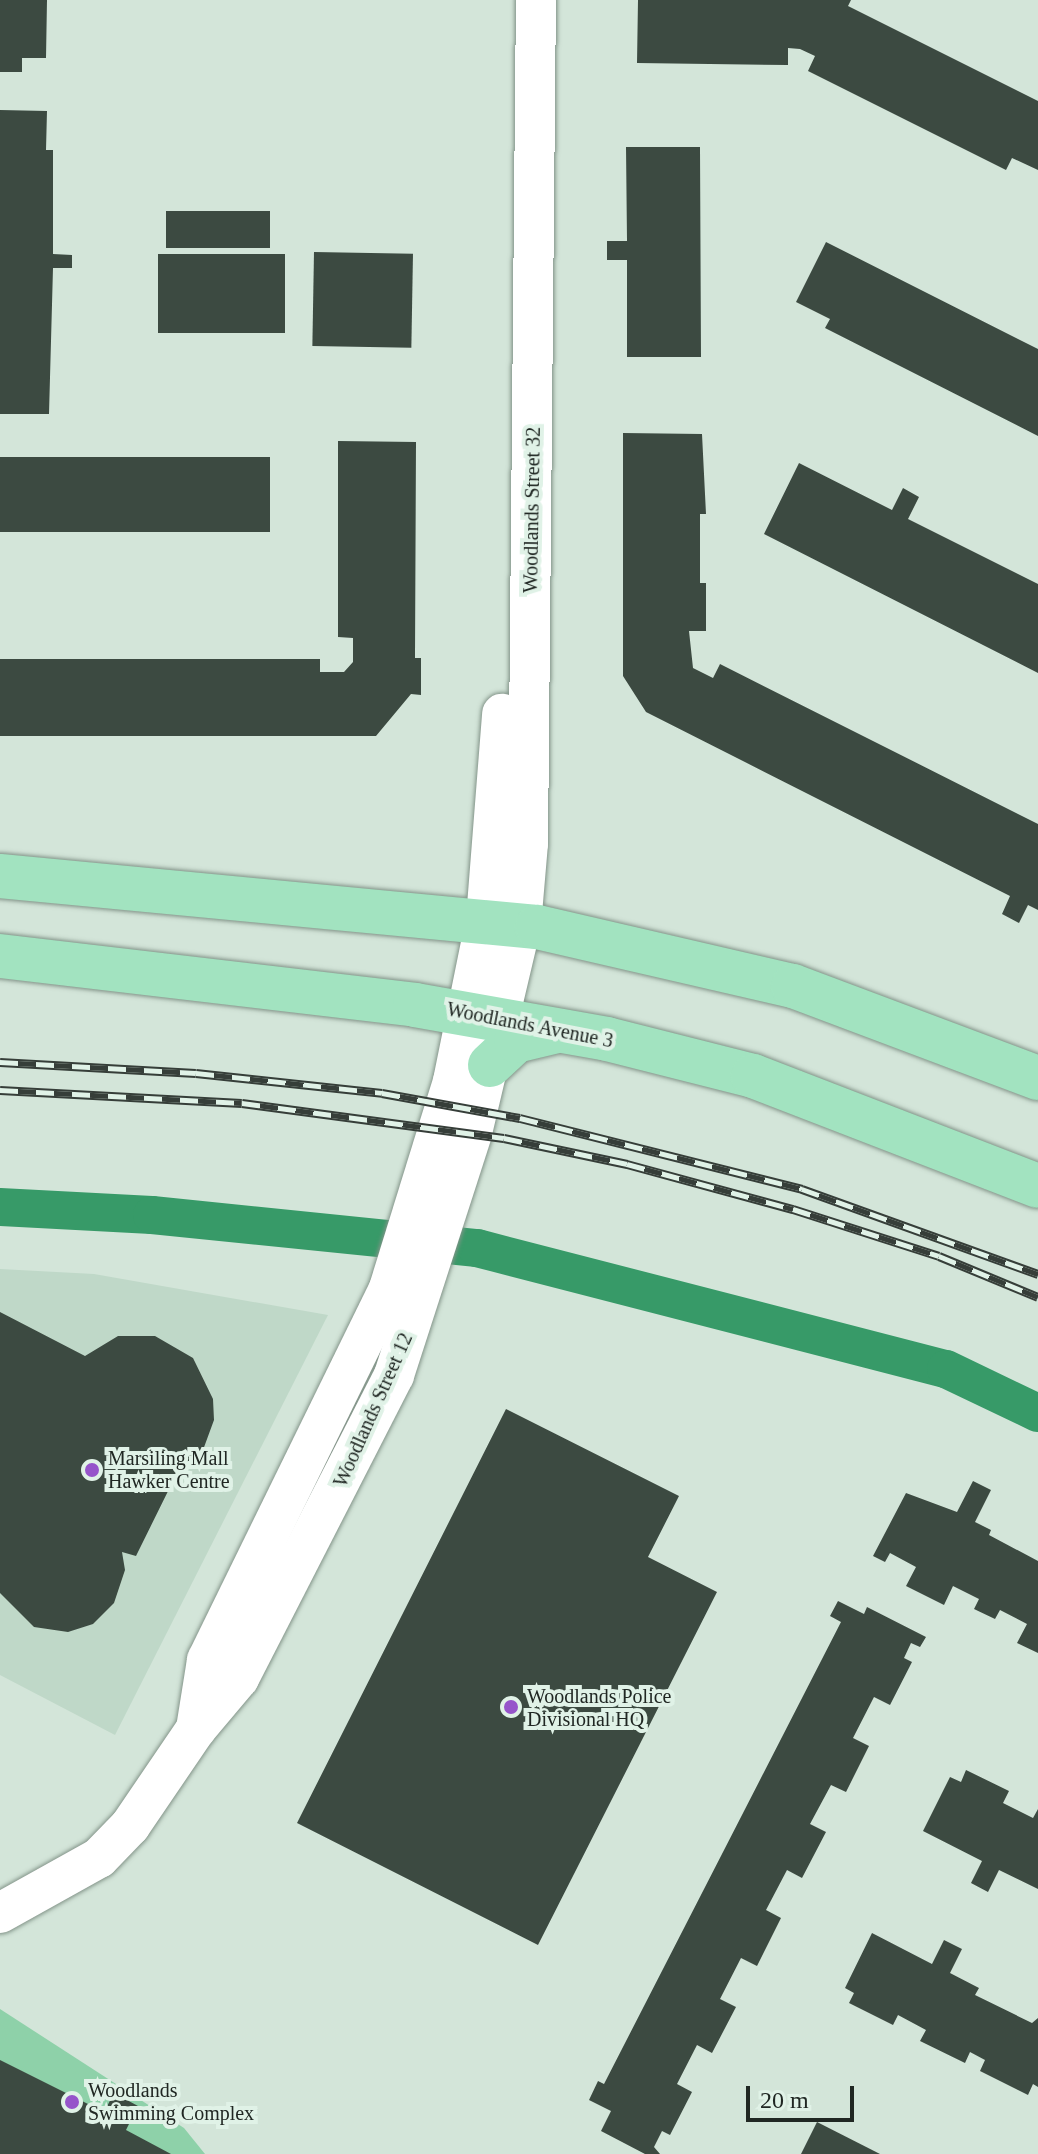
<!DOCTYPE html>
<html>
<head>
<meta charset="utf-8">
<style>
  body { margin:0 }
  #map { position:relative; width:1038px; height:2154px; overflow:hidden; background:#d3e5d9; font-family:"Times New Roman",serif }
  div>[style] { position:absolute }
  .built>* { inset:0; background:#bfd8c8 }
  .green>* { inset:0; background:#8ed1a9 }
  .canal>* { height:38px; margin:-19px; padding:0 19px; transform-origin:19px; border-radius:19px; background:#379a68 }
  .building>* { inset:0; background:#3c4a41; transform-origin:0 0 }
  .roads { filter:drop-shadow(0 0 2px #839489) drop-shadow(0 0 2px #839489) }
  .street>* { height:40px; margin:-20px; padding:0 20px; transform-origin:20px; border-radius:20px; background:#fff }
  .primary>* { height:44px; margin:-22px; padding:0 22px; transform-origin:22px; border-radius:22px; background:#a2e3c0 }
  .rail>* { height:9px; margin-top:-4.5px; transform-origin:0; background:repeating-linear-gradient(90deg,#e0f2e7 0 18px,#363e39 0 36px); box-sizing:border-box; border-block:2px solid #363e39 }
  .dots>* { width:22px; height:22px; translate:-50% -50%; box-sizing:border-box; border:4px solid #e0f2e7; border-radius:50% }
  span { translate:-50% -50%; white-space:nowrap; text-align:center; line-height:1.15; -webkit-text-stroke:8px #e0f2e7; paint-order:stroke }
  .street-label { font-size:20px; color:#202723 }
  .poi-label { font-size:20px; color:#202723 }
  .left { translate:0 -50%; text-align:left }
  .scale { position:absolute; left:746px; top:2086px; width:108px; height:36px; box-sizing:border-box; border:4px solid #202723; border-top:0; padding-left:10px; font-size:24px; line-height:28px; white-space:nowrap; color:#202723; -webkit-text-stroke:6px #e0f2e7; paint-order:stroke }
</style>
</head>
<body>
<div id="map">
  <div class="built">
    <div style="clip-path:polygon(0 1269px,94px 1274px,328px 1315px,115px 1735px,0 1675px)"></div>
  </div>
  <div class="green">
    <div style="clip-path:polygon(0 2009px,184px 2128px,205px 2154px,0 2154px)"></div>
  </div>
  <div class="canal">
    <div style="left:0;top:1207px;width:152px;rotate:3deg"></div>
    <div style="left:152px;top:1215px;width:327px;rotate:5.8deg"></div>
    <div style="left:477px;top:1248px;width:484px;rotate:14.5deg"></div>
    <div style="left:946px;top:1369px;width:102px;rotate:25.6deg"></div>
  </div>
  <div class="building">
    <div style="clip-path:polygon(0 0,47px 0,46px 58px,22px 58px,22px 72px,0 72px)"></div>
    <div style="clip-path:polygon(638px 0,851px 0,848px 6px,1038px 101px,1038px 170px,1012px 158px,1006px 170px,808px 71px,815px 56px,800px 49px,788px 48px,788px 65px,637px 63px)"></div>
    <div style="clip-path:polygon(0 110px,47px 111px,46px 150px,53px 150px,53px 254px,72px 255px,72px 268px,53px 268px,49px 414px,0 414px)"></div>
    <div style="clip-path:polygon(626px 147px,700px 147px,701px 357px,627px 357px,627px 260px,607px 260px,607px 241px,627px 241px)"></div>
    <div style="left:166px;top:211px;width:104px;height:37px"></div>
    <div style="clip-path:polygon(826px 242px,1038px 349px,1038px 436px,825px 328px,830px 319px,796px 302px)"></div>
    <div style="left:314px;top:252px;width:99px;height:94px;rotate:1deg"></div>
    <div style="left:158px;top:254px;width:127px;height:79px"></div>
    <div style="clip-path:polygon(623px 433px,702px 434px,706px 514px,700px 514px,700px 583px,706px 583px,706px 631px,689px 631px,693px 668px,713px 678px,720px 664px,1038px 824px,1038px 910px,1028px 905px,1019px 923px,1002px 914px,1010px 896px,646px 712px,623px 676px)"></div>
    <div style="clip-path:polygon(338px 441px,416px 442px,415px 658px,421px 658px,421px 695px,411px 694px,376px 736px,0 736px,0 659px,320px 659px,320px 672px,344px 672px,353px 662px,353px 638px,338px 637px)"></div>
    <div style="left:0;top:457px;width:270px;height:75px"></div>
    <div style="clip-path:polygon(799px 463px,892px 510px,903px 488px,919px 497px,908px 519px,1038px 584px,1038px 673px,764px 534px)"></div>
    <div style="clip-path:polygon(0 1312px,85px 1356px,118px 1336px,155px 1336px,193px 1358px,213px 1399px,214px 1420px,203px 1450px,175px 1477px,136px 1556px,122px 1552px,125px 1570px,114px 1603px,93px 1624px,68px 1632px,34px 1627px,0 1593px)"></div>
    <div style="clip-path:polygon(506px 1409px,679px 1496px,648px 1557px,717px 1592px,538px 1945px,297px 1823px)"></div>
    <div style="clip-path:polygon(973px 1481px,991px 1490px,975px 1522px,991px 1530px,989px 1535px,1038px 1561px,1038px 1653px,1017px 1643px,1027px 1624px,1000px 1610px,995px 1619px,974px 1609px,979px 1599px,953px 1586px,944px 1605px,906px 1586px,916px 1567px,890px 1553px,885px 1562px,873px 1556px,906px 1493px,957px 1512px)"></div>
    <div style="clip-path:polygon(838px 1601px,864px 1614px,867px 1607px,926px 1637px,920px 1647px,911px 1643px,904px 1658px,912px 1662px,890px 1705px,874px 1697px,853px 1738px,869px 1746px,846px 1792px,831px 1785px,810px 1824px,826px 1832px,802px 1878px,787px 1870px,766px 1910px,781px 1918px,757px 1966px,741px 1958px,720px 1999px,736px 2007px,712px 2053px,697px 2045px,677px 2084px,692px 2092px,670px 2135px,662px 2131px,654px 2147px,660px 2154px,645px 2154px,601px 2131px,611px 2111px,589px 2100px,598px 2081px,604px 2084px,841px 1622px,830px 1616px)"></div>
    <div style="clip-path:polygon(966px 1770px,1009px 1791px,1003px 1803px,1033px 1818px,1038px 1809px,1038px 1889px,999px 1870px,988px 1892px,971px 1883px,982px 1861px,923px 1831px,950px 1777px,961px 1782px)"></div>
    <div style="clip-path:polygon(872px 1933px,932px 1964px,944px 1940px,962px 1949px,950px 1973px,979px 1988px,975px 1995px,1032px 2023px,1038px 2018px,1038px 2087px,1033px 2084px,1028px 2095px,980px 2071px,985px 2060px,970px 2052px,965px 2063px,920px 2041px,926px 2030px,898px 2015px,893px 2025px,849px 2003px,854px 1993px,845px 1988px)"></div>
    <div style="clip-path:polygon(0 2060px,104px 2112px,114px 2093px,138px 2106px,126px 2130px,171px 2154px,0 2154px)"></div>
    <div style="clip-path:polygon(817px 2122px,880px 2154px,801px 2154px)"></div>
  </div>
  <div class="roads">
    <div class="street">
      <div style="left:196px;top:1729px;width:70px;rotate:-80.9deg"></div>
      <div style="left:207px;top:1660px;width:414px;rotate:-63.9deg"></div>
      <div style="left:389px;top:1288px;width:217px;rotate:-72.8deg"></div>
      <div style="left:453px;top:1081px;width:165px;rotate:-78.5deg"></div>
      <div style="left:486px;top:919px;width:206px;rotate:-85.5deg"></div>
      <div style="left:0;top:1913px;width:113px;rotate:-29.1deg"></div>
      <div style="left:99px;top:1858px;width:45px;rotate:-45.9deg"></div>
      <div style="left:130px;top:1826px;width:117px;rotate:-55.8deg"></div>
      <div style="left:196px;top:1729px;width:67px;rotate:-49.9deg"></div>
      <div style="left:239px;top:1678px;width:340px;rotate:-62.9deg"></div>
      <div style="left:394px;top:1375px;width:254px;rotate:-72.1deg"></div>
      <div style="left:472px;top:1133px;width:214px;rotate:-76.7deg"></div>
      <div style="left:521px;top:925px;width:82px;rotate:-85.1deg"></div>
      <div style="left:528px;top:843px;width:843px;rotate:-89.46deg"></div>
    </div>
    <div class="primary">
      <div style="left:0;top:876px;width:539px;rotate:5.43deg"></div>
      <div style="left:537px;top:927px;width:263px;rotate:13deg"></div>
      <div style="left:793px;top:986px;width:262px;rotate:20.6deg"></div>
      <div style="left:0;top:956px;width:418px;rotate:6.7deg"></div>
      <div style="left:415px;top:1005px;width:195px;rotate:10deg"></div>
      <div style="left:607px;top:1039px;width:151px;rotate:14.2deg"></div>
      <div style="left:753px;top:1076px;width:305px;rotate:21.1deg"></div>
      <div style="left:490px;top:1065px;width:35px;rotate:-43deg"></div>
      <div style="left:516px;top:1041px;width:42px;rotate:-13.7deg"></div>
    </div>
  </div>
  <div class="rail">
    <div style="left:0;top:1062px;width:196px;rotate:3.2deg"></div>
    <div style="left:196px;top:1073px;width:187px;rotate:6.1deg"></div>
    <div style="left:382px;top:1093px;width:140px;rotate:10.3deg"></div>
    <div style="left:520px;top:1118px;width:291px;rotate:14.1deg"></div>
    <div style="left:802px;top:1189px;width:251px;rotate:19.8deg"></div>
    <div style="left:0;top:1090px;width:242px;rotate:3.1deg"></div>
    <div style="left:242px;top:1103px;width:264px;rotate:7.6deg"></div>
    <div style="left:504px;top:1138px;width:126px;rotate:11.9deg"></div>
    <div style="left:627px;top:1164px;width:172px;rotate:15.2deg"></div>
    <div style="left:793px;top:1209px;width:153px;rotate:17.8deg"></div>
    <div style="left:939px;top:1256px;width:107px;rotate:22.5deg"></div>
  </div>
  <div class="dots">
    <div style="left:92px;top:1470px;background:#9654ca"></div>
    <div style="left:511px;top:1707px;background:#9654ca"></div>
    <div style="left:72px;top:2102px;background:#9654ca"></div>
  </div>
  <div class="street-label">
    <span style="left:532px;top:510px;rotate:-89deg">Woodlands Street 32</span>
    <span style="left:530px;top:1025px;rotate:11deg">Woodlands Avenue 3</span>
    <span style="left:373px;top:1410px;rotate:-66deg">Woodlands Street 12</span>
  </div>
  <div class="poi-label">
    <span class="left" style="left:108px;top:1470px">Marsiling Mall<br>Hawker Centre</span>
    <span class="left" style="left:527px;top:1708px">Woodlands Police<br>Divisional HQ</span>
    <span class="left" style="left:88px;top:2102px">Woodlands<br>Swimming Complex</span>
  </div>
  <div class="scale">20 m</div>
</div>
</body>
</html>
